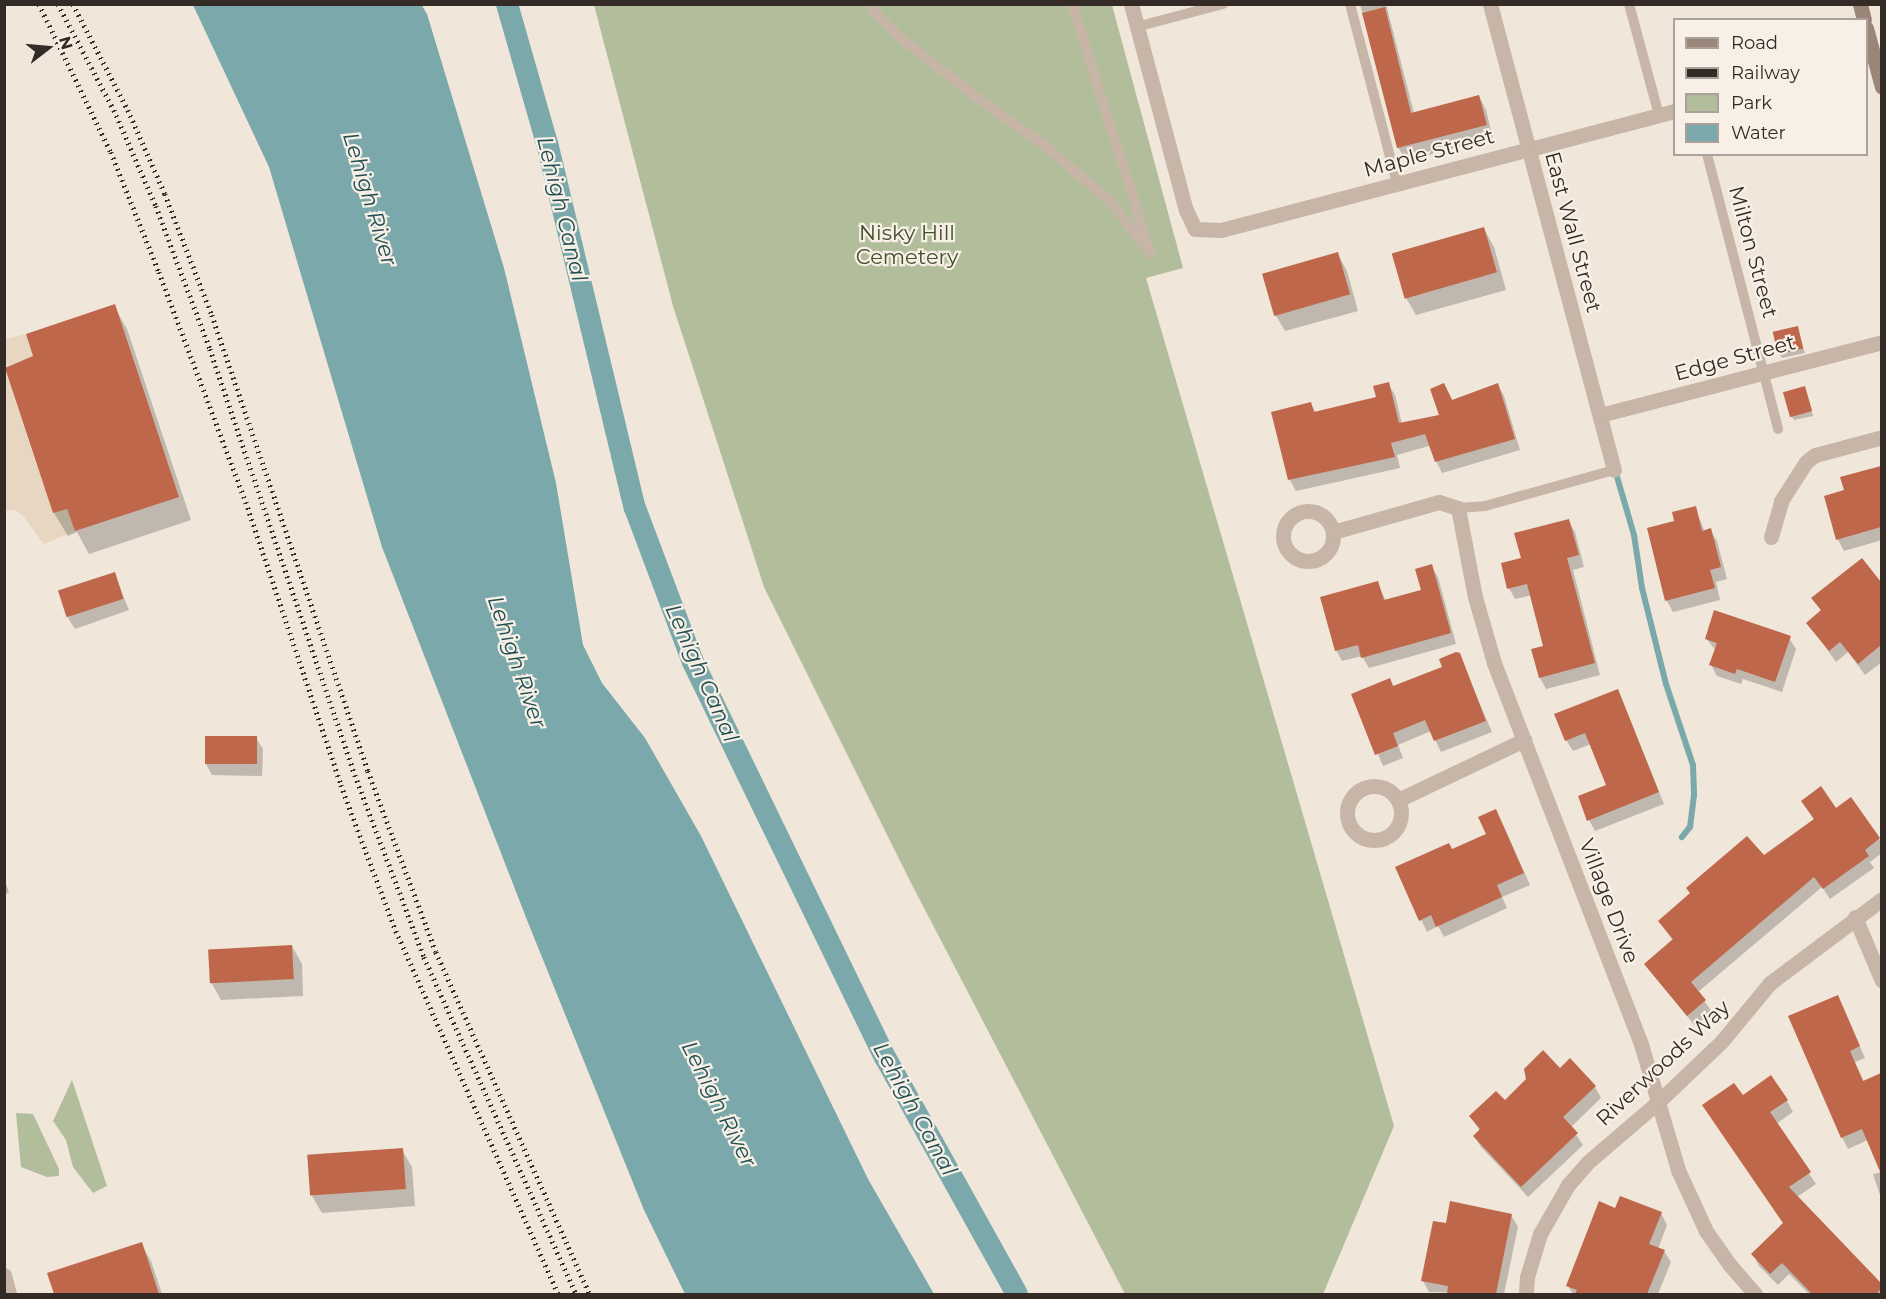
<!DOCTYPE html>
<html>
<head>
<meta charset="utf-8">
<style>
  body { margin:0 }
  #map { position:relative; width:1886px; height:1299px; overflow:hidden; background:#f0e6da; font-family:Montserrat,sans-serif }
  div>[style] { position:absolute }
  .green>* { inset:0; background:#b2be9b }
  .plaza>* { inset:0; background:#e7d7c2 }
  .water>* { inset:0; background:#7ba9ab }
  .shadow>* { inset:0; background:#0003 }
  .stream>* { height:6px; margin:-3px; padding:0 3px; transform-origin:3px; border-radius:3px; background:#7ba9ab }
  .canal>* { height:22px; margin:-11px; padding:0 11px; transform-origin:11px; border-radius:11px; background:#7ba9ab }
  .building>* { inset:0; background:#be674a; transform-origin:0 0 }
  .lane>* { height:10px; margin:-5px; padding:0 5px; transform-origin:5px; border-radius:5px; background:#c7b6a7 }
  .street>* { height:15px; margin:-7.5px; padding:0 7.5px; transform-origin:7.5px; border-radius:7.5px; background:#c7b6a7 }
  .street>.ring { margin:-7.5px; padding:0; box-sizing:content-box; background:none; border:15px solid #c7b6a7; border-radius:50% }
  .secondary>* { height:15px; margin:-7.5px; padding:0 7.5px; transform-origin:7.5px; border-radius:7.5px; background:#9a8579 }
  .rail>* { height:4.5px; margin-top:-2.25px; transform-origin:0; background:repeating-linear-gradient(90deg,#342b27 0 1.5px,transparent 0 6px) }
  span { translate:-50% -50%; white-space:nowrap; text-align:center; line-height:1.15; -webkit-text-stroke:4.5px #f8f0e6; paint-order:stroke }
  .street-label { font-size:21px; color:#342b27 }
  .park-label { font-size:21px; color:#43502d }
  .water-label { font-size:22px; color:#1f4f52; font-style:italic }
  .frame { position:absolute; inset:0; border:6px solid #342b27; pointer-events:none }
  .legend { position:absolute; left:1673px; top:18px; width:195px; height:138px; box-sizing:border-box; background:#f8f0e6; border:2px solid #aaa19a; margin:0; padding:8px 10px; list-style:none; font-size:18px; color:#342b27 }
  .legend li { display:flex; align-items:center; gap:12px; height:30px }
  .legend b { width:30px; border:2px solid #aaa19a }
  .north { position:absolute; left:18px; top:18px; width:60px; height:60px; -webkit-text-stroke:4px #f8f0e6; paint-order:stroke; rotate:74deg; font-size:16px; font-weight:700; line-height:24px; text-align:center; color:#342b27 }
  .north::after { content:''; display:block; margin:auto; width:21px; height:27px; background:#342b27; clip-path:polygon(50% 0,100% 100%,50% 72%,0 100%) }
</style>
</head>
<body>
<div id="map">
  <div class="green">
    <div style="clip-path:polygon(594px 5px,1112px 5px,1183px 268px,1146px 278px,1394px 1126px,1323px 1294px,1125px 1294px,910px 881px,764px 587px,673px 306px)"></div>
    <div style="clip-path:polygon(72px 1080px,107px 1186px,93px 1193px,73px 1167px,66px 1140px,53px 1121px)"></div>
    <div style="clip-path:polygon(16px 1113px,33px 1114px,59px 1169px,59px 1176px,47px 1177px,21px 1167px)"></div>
  </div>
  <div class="plaza">
    <div style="clip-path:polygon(26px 334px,33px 356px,5px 369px,9px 381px,23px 377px,12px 390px,34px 457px,38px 468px,55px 473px,41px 478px,45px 489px,59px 485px,49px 502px,53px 513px,67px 509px,75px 531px,44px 544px,23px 516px,15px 510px,5px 511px,5px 342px,6px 339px)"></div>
  </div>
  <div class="water">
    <div style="clip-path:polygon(421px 4px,427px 14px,504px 268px,556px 483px,583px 645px,602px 683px,645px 738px,701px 836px,868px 1179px,934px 1294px,685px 1294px,644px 1210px,527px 920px,382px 547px,269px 167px,193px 5px)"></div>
  </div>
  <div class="shadow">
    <div style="clip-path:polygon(1360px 4px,1386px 4px,1414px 113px,1479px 96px,1486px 110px,1493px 138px,1406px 161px,1398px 147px)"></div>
    <div style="clip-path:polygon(1484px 229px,1494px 247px,1506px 290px,1416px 315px,1406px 298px)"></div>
    <div style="clip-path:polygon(1337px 253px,1347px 271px,1358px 311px,1285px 331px,1275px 314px)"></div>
    <div style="clip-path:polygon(114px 306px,127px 329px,191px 520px,89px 554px,77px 532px,68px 536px,54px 513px,35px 356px)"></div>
    <div style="clip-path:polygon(1797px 328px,1805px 353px,1782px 358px,1779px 353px)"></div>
    <div style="clip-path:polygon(1388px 384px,1395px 395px,1402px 424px,1441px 417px,1444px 385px,1453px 401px,1498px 385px,1504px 396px,1520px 450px,1442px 473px,1429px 446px,1397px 455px,1400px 468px,1296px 491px,1290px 480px,1273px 413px,1311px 404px,1316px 413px,1378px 398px)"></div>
    <div style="clip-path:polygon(1805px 388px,1813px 416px,1794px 420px,1791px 415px)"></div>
    <div style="clip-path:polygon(1882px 467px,1882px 540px,1844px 551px,1838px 540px,1826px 497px,1846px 491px,1842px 478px)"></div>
    <div style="clip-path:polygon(1695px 508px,1705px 532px,1710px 530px,1717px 541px,1727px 579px,1716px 582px,1720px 600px,1673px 612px,1667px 601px,1649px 529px,1676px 522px)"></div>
    <div style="clip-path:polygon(1568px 520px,1575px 532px,1584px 567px,1573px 570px,1600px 675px,1546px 689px,1540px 678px,1545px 647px,1532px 595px,1515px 599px,1509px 588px,1523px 559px)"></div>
    <div style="clip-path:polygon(1862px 560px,1882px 584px,1882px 662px,1865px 675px,1848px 652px,1836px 662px,1808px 623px,1822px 612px,1813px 599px)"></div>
    <div style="clip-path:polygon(1431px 566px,1438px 577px,1456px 644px,1369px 668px,1362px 656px,1342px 661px,1336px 650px,1377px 583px,1386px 601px,1423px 591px)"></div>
    <div style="clip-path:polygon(114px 574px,129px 610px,75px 629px,68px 618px)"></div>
    <div style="clip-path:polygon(1706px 638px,1789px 638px,1796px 649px,1782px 692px,1743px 679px,1741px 684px,1717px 676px,1711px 665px,1716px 651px)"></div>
    <div style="clip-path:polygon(1459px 655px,1492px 732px,1441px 752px,1431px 731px,1398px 745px,1403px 758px,1383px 766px,1353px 695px,1390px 680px,1394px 687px,1444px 668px)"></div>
    <div style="clip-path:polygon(1618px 690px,1664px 804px,1595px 831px,1589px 820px,1608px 786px,1591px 744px,1573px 751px,1566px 740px)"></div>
    <div style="clip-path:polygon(256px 738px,263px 749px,262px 776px,212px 775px,206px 764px)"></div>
    <div style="clip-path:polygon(1851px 800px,1882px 843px,1882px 853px,1870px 862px,1874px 868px,1830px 899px,1822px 887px,1698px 992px,1712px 1012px,1695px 1026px,1646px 965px,1673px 941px,1659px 921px,1763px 857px,1814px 820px,1803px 801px,1836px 810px)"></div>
    <div style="clip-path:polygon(1502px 822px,1530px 885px,1502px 897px,1507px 908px,1444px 937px,1438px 926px,1427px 932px,1397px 868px,1452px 851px,1488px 834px)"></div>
    <div style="clip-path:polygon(4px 879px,9px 892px,4px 895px)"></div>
    <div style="clip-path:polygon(292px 946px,302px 964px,303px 996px,221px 1000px,211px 982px)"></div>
    <div style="clip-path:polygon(1843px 1008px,1865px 1058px,1855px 1062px,1864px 1082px,1882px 1074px,1882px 1171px,1868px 1140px,1848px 1149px,1842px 1137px)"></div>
    <div style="clip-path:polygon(1560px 1070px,1595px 1087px,1601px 1098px,1571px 1127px,1583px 1145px,1528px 1197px,1481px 1147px,1474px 1136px,1480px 1131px,1471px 1117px,1505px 1102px)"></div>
    <div style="clip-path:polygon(1742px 1097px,1787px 1101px,1793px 1112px,1776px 1124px,1816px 1184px,1797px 1197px,1882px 1285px,1882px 1294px,1809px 1294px,1789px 1274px,1778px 1285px,1759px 1266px,1753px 1254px,1784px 1224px)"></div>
    <div style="clip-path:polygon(402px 1150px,412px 1167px,415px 1206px,322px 1213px,312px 1196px)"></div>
    <div style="clip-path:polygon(1882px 1172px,1882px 1201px,1873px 1174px)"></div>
    <div style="clip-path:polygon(1616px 1209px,1661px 1213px,1667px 1225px,1658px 1249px,1664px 1251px,1671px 1262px,1658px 1294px,1573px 1294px,1568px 1286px)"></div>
    <div style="clip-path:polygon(1511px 1215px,1518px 1227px,1504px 1294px,1429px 1292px,1423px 1281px,1447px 1225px)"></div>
    <div style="clip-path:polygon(141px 1244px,151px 1261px,162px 1294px,56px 1294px,49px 1274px)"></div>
  </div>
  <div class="stream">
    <div style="left:1615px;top:470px;width:68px;rotate:73.7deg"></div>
    <div style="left:1634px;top:535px;width:54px;rotate:81.4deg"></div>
    <div style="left:1642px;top:588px;width:99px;rotate:76deg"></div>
    <div style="left:1666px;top:684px;width:85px;rotate:71.6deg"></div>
    <div style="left:1693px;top:765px;width:30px;rotate:88deg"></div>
    <div style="left:1694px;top:795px;width:32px;rotate:97deg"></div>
    <div style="left:1690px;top:827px;width:13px;rotate:129deg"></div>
  </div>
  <div class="canal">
    <div style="left:507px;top:4px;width:149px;rotate:74deg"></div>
    <div style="left:548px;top:147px;width:371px;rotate:76.5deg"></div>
    <div style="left:635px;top:508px;width:165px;rotate:69.4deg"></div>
    <div style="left:693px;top:662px;width:439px;rotate:64.1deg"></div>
    <div style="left:885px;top:1057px;width:271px;rotate:60.9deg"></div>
  </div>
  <div class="building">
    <div style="clip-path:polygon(1385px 7px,1411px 113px,1479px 95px,1487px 125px,1397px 148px,1362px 13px)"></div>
    <div style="left:1484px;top:227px;width:47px;height:96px;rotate:74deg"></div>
    <div style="left:1338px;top:252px;width:44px;height:79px;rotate:74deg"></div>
    <div style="clip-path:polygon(115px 304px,179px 497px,75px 531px,67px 509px,53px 513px,5px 368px,33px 356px,26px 334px)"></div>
    <div style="left:1798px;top:326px;width:23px;height:26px;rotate:77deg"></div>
    <div style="clip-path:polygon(1389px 382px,1399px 423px,1439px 415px,1430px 389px,1444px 383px,1452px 400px,1498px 383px,1515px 439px,1435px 462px,1425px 434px,1391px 443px,1395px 457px,1288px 480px,1271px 412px,1311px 402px,1314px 412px,1376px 397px,1373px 386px)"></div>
    <div style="left:1805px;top:386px;width:26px;height:23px;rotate:74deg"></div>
    <div style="clip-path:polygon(1881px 466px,1881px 527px,1836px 540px,1824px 496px,1844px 490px,1840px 477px)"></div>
    <div style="clip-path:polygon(1696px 506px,1702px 531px,1711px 528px,1721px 567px,1710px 570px,1715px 588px,1665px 601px,1647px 528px,1674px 521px,1672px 512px)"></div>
    <div style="clip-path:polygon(1569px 519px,1579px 555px,1567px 558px,1595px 663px,1539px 678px,1531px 649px,1543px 646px,1527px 584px,1507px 589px,1501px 563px,1521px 558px,1514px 533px)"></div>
    <div style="clip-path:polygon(1862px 558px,1881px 582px,1881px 645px,1858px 664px,1840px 642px,1829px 651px,1806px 623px,1821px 610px,1811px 598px)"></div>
    <div style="clip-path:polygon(1432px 564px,1451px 633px,1361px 658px,1358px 645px,1335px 651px,1320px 597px,1378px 581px,1384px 600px,1421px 590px,1415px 569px)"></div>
    <div style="left:115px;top:572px;width:28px;height:60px;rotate:72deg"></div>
    <div style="clip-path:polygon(1714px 610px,1791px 636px,1775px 682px,1737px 669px,1735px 674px,1709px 665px,1717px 643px,1705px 639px)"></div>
    <div style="clip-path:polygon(1456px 652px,1460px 653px,1486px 721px,1434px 741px,1425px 720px,1393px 733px,1398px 746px,1375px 755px,1351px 694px,1390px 678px,1393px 686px,1442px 667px,1439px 659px)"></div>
    <div style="clip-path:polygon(1618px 689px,1659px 792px,1587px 821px,1578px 796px,1606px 785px,1585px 733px,1565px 741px,1554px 714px)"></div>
    <div style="left:205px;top:736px;width:52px;height:28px"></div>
    <div style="clip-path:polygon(1821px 786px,1836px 808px,1851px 797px,1880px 838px,1865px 850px,1869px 856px,1823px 889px,1814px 877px,1691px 982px,1706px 1000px,1687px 1016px,1644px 964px,1673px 939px,1658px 921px,1690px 893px,1686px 888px,1747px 836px,1764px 855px,1814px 819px,1801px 801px)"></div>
    <div style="clip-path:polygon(1496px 809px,1524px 873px,1497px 885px,1502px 897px,1436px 927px,1431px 915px,1419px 921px,1395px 867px,1449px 843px,1452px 849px,1486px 834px,1478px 817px)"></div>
    <div style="left:292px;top:945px;width:34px;height:84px;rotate:87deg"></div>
    <div style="clip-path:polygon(1838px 995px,1860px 1046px,1850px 1051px,1863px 1081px,1881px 1073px,1881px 1174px,1862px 1129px,1841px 1138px,1788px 1016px)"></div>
    <div style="clip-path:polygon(1543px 1050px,1560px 1068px,1570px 1058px,1596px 1086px,1563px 1117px,1578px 1133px,1521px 1187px,1473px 1136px,1480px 1129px,1469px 1116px,1496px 1091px,1505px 1100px,1526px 1079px,1524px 1069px)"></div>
    <div style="clip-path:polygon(1771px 1075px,1788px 1100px,1770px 1112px,1811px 1172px,1789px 1187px,1881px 1283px,1881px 1289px,1876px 1294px,1812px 1294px,1782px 1263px,1770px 1274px,1751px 1254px,1783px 1223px,1702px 1105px,1734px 1083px,1743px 1095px)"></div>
    <div style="left:403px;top:1148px;width:41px;height:96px;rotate:86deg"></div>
    <div style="clip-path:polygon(1620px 1196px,1662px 1212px,1649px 1244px,1665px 1250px,1647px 1294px,1575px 1294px,1577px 1290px,1566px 1286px,1599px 1201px,1615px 1208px)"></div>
    <div style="clip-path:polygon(1450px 1201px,1512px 1214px,1496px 1294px,1447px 1294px,1448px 1286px,1421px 1281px,1433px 1221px,1446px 1223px)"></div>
    <div style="clip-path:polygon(142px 1242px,159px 1294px,54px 1294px,47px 1273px)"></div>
  </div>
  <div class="lane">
    <div style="left:872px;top:4px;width:6px;rotate:81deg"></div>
    <div style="left:873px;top:10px;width:42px;rotate:45deg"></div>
    <div style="left:903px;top:40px;width:103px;rotate:37.9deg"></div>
    <div style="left:984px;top:103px;width:72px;rotate:34.8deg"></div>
    <div style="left:1043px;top:144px;width:91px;rotate:40.5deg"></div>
    <div style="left:1112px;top:203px;width:64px;rotate:52.6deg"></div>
    <div style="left:1072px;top:4px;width:253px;rotate:72.5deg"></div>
    <div style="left:1350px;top:4px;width:185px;rotate:75.3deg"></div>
    <div style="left:1629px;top:4px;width:115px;rotate:74.9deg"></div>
    <div style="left:1136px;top:27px;width:90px;rotate:-14.8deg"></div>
    <div style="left:1707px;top:154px;width:284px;rotate:75.5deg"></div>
    <div style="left:1458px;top:508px;width:27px;rotate:-4deg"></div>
    <div style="left:1485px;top:506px;width:134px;rotate:-15.6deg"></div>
  </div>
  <div class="street">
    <div style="left:1131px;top:4px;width:213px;rotate:75.1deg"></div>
    <div style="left:1186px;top:210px;width:21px;rotate:65deg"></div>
    <div style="left:1195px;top:229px;width:26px;rotate:2deg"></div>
    <div style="left:1221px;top:230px;width:468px;rotate:-14.7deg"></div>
    <div style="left:1490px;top:4px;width:482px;rotate:75.1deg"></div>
    <div style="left:1600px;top:415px;width:291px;rotate:-14.5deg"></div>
    <div class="ring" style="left:1283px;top:511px;width:35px;height:35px"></div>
    <div style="left:1333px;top:532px;width:110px;rotate:-15.8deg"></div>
    <div style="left:1439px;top:502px;width:20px;rotate:18deg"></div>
    <div style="left:1458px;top:508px;width:91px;rotate:79.2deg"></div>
    <div style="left:1475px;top:597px;width:69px;rotate:73.9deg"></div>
    <div style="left:1494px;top:663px;width:408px;rotate:68.9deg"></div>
    <div style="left:1641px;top:1044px;width:131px;rotate:73.6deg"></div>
    <div style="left:1678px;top:1170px;width:67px;rotate:65.3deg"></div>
    <div style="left:1706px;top:1231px;width:40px;rotate:55.1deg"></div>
    <div style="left:1729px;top:1264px;width:40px;rotate:49deg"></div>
    <div style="left:1771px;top:537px;width:37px;rotate:-74deg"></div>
    <div style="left:1781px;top:501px;width:46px;rotate:-57.3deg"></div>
    <div style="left:1806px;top:462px;width:11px;rotate:-38deg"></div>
    <div style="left:1815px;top:455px;width:69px;rotate:-15deg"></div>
    <div class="ring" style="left:1347px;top:786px;width:39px;height:39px"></div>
    <div style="left:1398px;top:800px;width:140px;rotate:-25.5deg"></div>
    <div style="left:1855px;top:917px;width:69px;rotate:67.1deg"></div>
    <div style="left:4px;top:1275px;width:20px;rotate:75deg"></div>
    <div style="left:1526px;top:1294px;width:17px;rotate:-87deg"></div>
    <div style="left:1527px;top:1277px;width:45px;rotate:-73.2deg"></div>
    <div style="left:1540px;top:1234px;width:56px;rotate:-60.3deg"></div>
    <div style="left:1568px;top:1185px;width:30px;rotate:-49deg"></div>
    <div style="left:1588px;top:1162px;width:92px;rotate:-40.6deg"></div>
    <div style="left:1658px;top:1102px;width:88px;rotate:-43.6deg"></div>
    <div style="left:1722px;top:1041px;width:75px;rotate:-50.4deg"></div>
    <div style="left:1770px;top:983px;width:140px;rotate:-36.9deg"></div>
  </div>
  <div class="secondary">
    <div style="left:1860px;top:4px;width:16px;rotate:76deg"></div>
    <div style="left:1866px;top:28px;width:61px;rotate:74.8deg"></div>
  </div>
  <div class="rail">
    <div style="left:39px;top:4px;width:165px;rotate:64.1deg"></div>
    <div style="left:111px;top:152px;width:129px;rotate:68.2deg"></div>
    <div style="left:159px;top:272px;width:246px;rotate:69.3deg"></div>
    <div style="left:246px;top:502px;width:299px;rotate:71.4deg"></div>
    <div style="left:341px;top:785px;width:156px;rotate:69.4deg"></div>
    <div style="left:396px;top:931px;width:398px;rotate:65.9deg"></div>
    <div style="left:58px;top:4px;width:120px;rotate:62.2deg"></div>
    <div style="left:114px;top:110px;width:105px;rotate:66.4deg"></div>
    <div style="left:156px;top:206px;width:153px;rotate:69.3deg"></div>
    <div style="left:210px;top:349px;width:450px;rotate:71.2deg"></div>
    <div style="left:355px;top:775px;width:195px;rotate:69.2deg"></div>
    <div style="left:424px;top:957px;width:370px;rotate:65.7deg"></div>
    <div style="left:73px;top:4px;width:119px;rotate:62.6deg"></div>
    <div style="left:128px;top:110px;width:92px;rotate:66.2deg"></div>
    <div style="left:165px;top:194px;width:130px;rotate:68.8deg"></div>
    <div style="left:212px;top:315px;width:482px;rotate:71.1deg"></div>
    <div style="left:368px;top:771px;width:193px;rotate:69.4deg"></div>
    <div style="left:436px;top:952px;width:375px;rotate:65.8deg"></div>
  </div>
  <div class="street-label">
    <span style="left:1429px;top:153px;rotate:-15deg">Maple Street</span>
    <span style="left:1573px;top:232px;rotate:75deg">East Wall Street</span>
    <span style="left:1753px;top:252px;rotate:75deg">Milton Street</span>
    <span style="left:1735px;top:358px;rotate:-15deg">Edge Street</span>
    <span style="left:1609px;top:901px;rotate:69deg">Village Drive</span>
    <span style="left:1663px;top:1063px;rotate:-43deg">Riverwoods Way</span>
  </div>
  <div class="park-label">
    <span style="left:907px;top:245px">Nisky Hill<br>Cemetery</span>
  </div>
  <div class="water-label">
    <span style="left:370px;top:199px;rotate:73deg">Lehigh River</span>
    <span style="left:562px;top:209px;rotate:76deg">Lehigh Canal</span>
    <span style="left:517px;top:662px;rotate:71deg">Lehigh River</span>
    <span style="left:702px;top:673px;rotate:66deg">Lehigh Canal</span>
    <span style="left:719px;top:1104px;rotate:63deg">Lehigh River</span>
    <span style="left:915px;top:1109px;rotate:61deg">Lehigh Canal</span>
  </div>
  <div class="frame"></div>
  <ul class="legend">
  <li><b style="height:8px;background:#9a8579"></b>Road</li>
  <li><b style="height:8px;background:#342b27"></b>Railway</li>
  <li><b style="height:16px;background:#b2be9b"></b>Park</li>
  <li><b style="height:16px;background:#7ba9ab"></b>Water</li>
  </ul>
  <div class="north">N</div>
</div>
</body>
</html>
